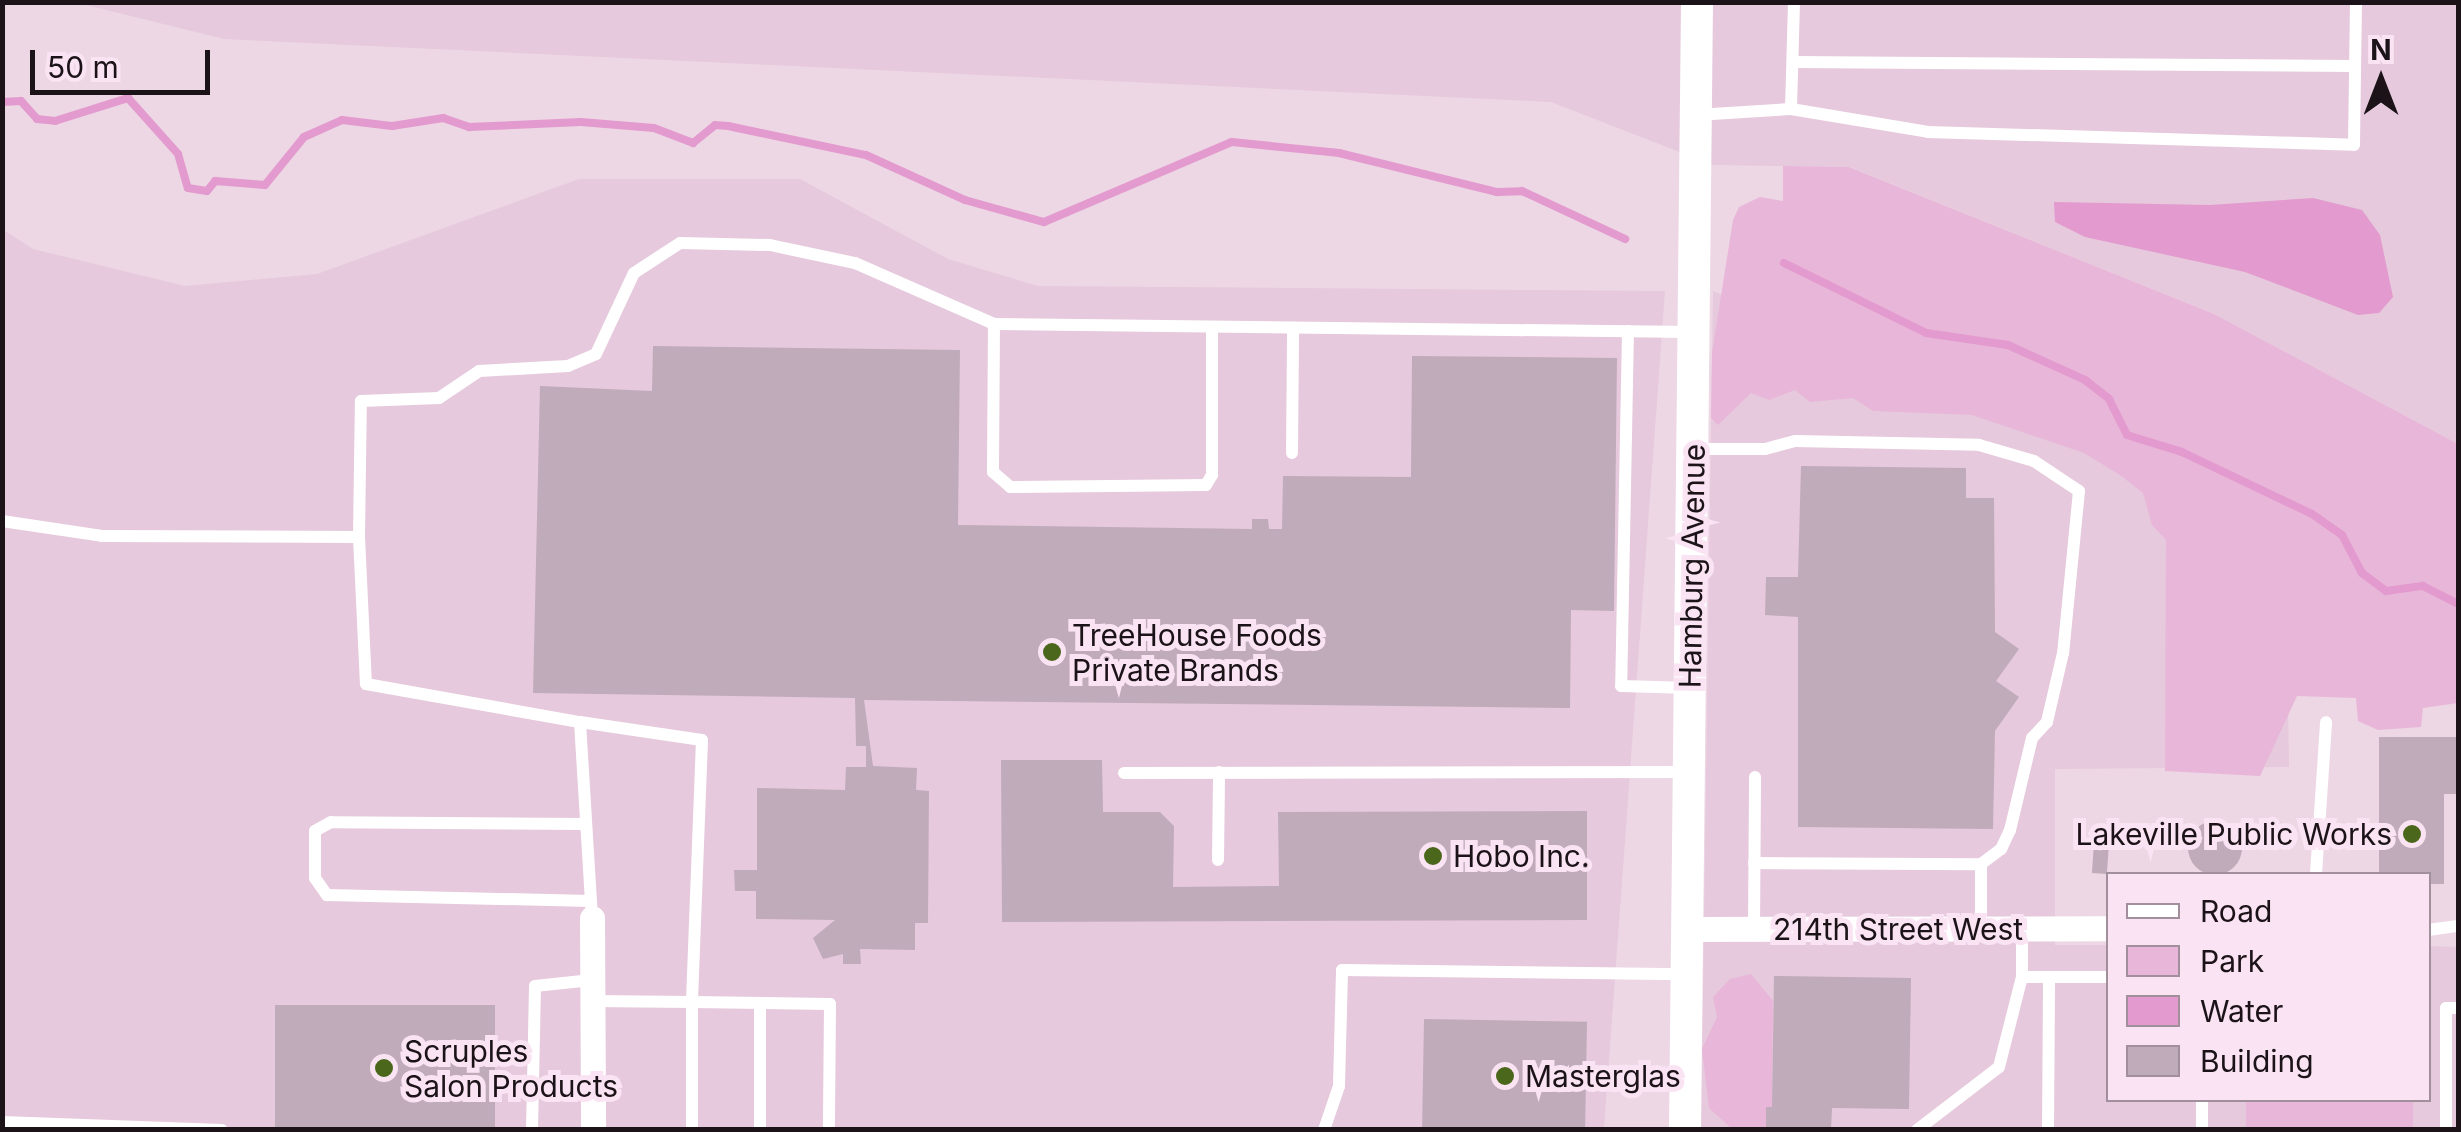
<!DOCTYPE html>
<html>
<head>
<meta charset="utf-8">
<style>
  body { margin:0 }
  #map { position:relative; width:2461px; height:1132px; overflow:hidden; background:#edd7e5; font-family:Inter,sans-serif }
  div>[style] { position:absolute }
  .built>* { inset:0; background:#e6c9dc }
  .green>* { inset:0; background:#e8b6d9; transform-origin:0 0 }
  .water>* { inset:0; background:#e39ace }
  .stream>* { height:8px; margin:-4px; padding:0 4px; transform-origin:4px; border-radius:4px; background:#e39ace }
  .building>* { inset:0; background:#c0abba; transform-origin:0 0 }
  .round { border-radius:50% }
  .service>* { height:12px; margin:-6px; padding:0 6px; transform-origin:6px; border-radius:6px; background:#fff }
  .minor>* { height:25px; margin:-12.5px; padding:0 12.5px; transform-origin:12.5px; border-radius:12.5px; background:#fff }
  .tertiary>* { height:32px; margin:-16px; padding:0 16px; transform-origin:16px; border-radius:16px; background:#fff }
  .dots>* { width:28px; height:28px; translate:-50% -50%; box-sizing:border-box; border:5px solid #fae4f3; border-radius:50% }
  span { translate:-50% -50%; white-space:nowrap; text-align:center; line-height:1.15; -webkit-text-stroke:10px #fae4f3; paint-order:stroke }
  .street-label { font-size:30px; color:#1b1318 }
  .poi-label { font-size:30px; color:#1b1318 }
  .left { translate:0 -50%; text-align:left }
  .right { translate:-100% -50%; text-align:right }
  .frame { position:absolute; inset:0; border:5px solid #1b1318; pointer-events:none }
  .legend { position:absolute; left:2106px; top:872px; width:325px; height:230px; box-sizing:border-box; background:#fae4f3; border:2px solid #a1909b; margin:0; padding:12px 18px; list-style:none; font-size:30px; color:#1b1318 }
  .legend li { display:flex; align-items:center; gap:20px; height:50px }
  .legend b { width:50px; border:2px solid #a1909b }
  .north { position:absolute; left:2331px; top:30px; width:100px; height:100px; -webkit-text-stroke:8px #fae4f3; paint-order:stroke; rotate:0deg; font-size:28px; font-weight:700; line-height:40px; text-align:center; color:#1b1318 }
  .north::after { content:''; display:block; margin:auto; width:35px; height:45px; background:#1b1318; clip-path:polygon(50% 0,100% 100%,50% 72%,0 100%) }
  .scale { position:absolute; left:30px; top:50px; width:180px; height:45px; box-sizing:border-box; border:5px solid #1b1318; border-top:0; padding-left:12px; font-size:30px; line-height:35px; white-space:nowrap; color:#1b1318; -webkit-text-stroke:8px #fae4f3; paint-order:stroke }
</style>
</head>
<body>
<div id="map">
  <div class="built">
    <div style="clip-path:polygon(78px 3px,2458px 3px,2458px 444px,2214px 314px,1850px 167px,1713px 165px,1551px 102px,224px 39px)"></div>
    <div style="clip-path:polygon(579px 179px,800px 179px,948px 259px,1038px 286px,1665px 291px,1604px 1129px,3px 1129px,2px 229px,33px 249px,185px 286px,317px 274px)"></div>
    <div style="clip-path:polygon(1713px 291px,2285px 529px,2289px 767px,2055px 769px,2055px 945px,2108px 945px,2108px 1100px,2246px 1100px,2246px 1129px,1701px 1130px)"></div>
    <div style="clip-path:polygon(2429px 946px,2458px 947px,2458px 1129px,2413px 1129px,2413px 1100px,2428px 1100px)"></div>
  </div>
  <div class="green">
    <div style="clip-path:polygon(1783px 166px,1849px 167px,2214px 314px,2458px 444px,2458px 703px,2423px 708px,2421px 727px,2378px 730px,2358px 721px,2356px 698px,2297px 696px,2260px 776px,2165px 771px,2166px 540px,2152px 525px,2143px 493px,2120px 475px,2084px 453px,1972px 415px,1873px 411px,1853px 398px,1810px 402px,1795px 390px,1769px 400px,1751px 393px,1718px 425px,1711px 418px,1712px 353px,1733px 220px,1739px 207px,1760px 197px,1783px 201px)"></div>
    <div style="clip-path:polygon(1751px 974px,1773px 1001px,1772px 1107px,1766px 1107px,1766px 1129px,1732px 1129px,1709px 1108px,1702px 1049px,1717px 1017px,1713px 997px,1730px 979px)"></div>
    <div style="left:2246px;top:1100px;width:167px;height:29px"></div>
  </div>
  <div class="water">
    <div style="clip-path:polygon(2313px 198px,2362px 210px,2380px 235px,2393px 297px,2379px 313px,2358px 315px,2245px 272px,2085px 237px,2055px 222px,2054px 202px,2210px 205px)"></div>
  </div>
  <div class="stream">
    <div style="left:2px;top:102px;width:19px;rotate:-3deg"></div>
    <div style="left:21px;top:101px;width:24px;rotate:48deg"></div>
    <div style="left:37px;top:119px;width:18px;rotate:6deg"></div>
    <div style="left:55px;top:121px;width:77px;rotate:-17.5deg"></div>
    <div style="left:128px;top:98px;width:75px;rotate:48.2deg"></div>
    <div style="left:178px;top:154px;width:35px;rotate:74deg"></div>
    <div style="left:188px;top:188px;width:19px;rotate:9deg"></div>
    <div style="left:207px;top:191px;width:13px;rotate:-51deg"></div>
    <div style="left:215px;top:181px;width:50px;rotate:4.6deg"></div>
    <div style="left:265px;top:185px;width:62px;rotate:-50.9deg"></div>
    <div style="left:304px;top:137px;width:42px;rotate:-24.1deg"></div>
    <div style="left:342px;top:120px;width:50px;rotate:6.8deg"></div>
    <div style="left:392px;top:126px;width:52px;rotate:-8.9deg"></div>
    <div style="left:443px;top:118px;width:28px;rotate:19deg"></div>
    <div style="left:469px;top:127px;width:112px;rotate:-2.6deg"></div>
    <div style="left:581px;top:122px;width:73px;rotate:4.7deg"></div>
    <div style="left:654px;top:128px;width:42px;rotate:21deg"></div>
    <div style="left:693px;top:143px;width:28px;rotate:-39deg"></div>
    <div style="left:715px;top:125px;width:13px;rotate:4deg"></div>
    <div style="left:728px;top:126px;width:141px;rotate:11.9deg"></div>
    <div style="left:866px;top:155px;width:109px;rotate:24.4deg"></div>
    <div style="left:965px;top:200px;width:82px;rotate:15.6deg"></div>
    <div style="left:1044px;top:222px;width:204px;rotate:-23.1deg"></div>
    <div style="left:1232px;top:142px;width:108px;rotate:5.9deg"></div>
    <div style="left:1339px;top:153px;width:163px;rotate:13.9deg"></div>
    <div style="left:1497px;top:192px;width:25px;rotate:-2deg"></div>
    <div style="left:1522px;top:191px;width:114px;rotate:25deg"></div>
    <div style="left:1784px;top:263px;width:158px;rotate:26.2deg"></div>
    <div style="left:1926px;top:333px;width:83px;rotate:8.3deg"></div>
    <div style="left:2008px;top:345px;width:85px;rotate:24.4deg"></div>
    <div style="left:2085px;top:380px;width:31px;rotate:38deg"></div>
    <div style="left:2109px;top:399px;width:40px;rotate:63.4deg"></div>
    <div style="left:2127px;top:435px;width:58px;rotate:17.2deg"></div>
    <div style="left:2182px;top:452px;width:144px;rotate:25.5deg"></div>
    <div style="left:2312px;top:514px;width:37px;rotate:35deg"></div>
    <div style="left:2342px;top:535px;width:43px;rotate:62.2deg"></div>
    <div style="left:2362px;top:573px;width:30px;rotate:37deg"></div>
    <div style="left:2386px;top:591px;width:37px;rotate:-8deg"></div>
    <div style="left:2423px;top:586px;width:39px;rotate:27deg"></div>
  </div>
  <div class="building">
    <div style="clip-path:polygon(653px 346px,960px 350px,958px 525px,1252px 529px,1252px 519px,1268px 519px,1269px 529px,1282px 529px,1283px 476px,1411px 477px,1412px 356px,1617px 358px,1614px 611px,1571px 610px,1570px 708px,864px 700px,873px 766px,917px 768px,916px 790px,929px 791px,928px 923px,915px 923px,915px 950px,860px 949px,861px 964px,843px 964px,843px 954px,823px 959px,813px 938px,835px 920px,756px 919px,756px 891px,735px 891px,734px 870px,757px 870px,757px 788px,845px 790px,846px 767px,866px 767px,866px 746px,856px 746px,855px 698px,533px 693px,540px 386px,652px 391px)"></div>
    <div style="clip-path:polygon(1801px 466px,1966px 468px,1966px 498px,1994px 498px,1995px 632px,2019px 649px,1996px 681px,2019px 697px,1995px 731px,1993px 829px,1798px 827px,1798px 617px,1765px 615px,1766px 577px,1798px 577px)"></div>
    <div style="clip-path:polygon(2379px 737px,2458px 737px,2458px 794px,2444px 794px,2444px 884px,2428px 884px,2428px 874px,2379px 874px)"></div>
    <div style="clip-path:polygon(1001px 760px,1102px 760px,1103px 812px,1160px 812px,1174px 826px,1173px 887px,1279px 886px,1278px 812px,1587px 811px,1587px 920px,1002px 922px)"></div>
    <div class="round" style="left:2188px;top:821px;width:54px;height:54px"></div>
    <div style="left:2094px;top:843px;width:15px;height:30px;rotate:4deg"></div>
    <div style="clip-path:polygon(1774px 976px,1911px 978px,1909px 1109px,1832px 1108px,1831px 1130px,1766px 1130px,1766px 1107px,1772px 1107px)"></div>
    <div style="left:275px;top:1005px;width:220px;height:125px"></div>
    <div style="left:1424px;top:1019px;width:163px;height:111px;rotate:1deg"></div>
  </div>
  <div class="service">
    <div style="left:1793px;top:62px;width:562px;rotate:0.41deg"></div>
    <div style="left:1791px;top:109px;width:107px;rotate:-88.4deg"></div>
    <div style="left:1696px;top:115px;width:95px;rotate:-3.6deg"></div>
    <div style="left:1791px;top:109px;width:139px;rotate:9.5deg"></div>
    <div style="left:1928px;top:132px;width:426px;rotate:1.7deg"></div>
    <div style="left:2354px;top:145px;width:143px;rotate:-89.2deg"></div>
    <div style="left:994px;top:324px;width:148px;rotate:90.4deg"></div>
    <div style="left:993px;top:472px;width:23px;rotate:41deg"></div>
    <div style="left:1010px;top:487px;width:196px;rotate:-0.6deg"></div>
    <div style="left:1206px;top:485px;width:12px;rotate:-59deg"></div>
    <div style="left:1212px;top:475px;width:146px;rotate:-90deg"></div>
    <div style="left:1628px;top:331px;width:355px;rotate:91.1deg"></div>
    <div style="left:1621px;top:686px;width:68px;rotate:1.7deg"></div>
    <div style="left:1694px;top:449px;width:71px"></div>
    <div style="left:1765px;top:449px;width:31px;rotate:-15deg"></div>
    <div style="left:1795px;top:441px;width:184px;rotate:1.2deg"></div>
    <div style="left:1979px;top:445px;width:57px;rotate:16.2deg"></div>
    <div style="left:2034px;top:461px;width:54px;rotate:33.7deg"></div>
    <div style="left:2079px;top:491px;width:163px;rotate:95.6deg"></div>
    <div style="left:2063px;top:653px;width:71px;rotate:103.1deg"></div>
    <div style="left:2047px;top:722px;width:22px;rotate:133deg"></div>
    <div style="left:2032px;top:738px;width:95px;rotate:103.4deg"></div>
    <div style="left:2010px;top:830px;width:21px;rotate:115deg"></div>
    <div style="left:2001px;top:849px;width:25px;rotate:143deg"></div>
    <div style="left:1981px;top:864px;width:65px;rotate:90deg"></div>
    <div style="left:1292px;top:453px;width:124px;rotate:-89.5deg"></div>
    <div style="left:2px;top:521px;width:101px;rotate:8.5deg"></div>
    <div style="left:102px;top:536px;width:257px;rotate:0.2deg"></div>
    <div style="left:359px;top:537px;width:147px;rotate:87.3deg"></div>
    <div style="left:366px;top:684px;width:217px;rotate:10.1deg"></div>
    <div style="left:580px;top:722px;width:196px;rotate:86.5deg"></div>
    <div style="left:359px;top:537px;width:136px;rotate:-89.2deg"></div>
    <div style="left:361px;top:401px;width:78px;rotate:-2.2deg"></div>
    <div style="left:439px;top:398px;width:48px;rotate:-34deg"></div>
    <div style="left:479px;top:371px;width:89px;rotate:-3.2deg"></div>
    <div style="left:568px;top:366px;width:30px;rotate:-23deg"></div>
    <div style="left:596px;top:354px;width:89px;rotate:-64.9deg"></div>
    <div style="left:634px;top:273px;width:55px;rotate:-33.1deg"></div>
    <div style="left:680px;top:243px;width:90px;rotate:1.3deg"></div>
    <div style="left:770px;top:245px;width:87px;rotate:12deg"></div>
    <div style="left:855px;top:263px;width:152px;rotate:23.7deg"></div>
    <div style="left:994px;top:324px;width:698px;rotate:0.66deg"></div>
    <div style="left:580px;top:722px;width:123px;rotate:8.4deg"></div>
    <div style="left:702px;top:740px;width:262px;rotate:92.2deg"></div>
    <div style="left:692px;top:1002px;width:138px;rotate:0.8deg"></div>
    <div style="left:830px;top:1004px;width:126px;rotate:90.5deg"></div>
    <div style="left:1124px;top:773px;width:563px;rotate:-0.1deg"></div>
    <div style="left:586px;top:824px;width:255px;rotate:-179.6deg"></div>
    <div style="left:331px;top:822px;width:18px;rotate:151deg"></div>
    <div style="left:315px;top:831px;width:47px;rotate:90deg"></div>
    <div style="left:315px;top:878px;width:21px;rotate:55deg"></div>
    <div style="left:327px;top:895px;width:264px;rotate:1.3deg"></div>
    <div style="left:1218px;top:860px;width:88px;rotate:-89.3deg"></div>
    <div style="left:1754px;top:863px;width:227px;rotate:0.3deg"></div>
    <div style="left:2316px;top:874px;width:152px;rotate:-86.2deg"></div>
    <div style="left:1754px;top:929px;width:152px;rotate:-89.6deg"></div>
    <div style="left:2428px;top:930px;width:30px;rotate:-8deg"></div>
    <div style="left:2022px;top:977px;width:86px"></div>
    <div style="left:592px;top:1001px;width:100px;rotate:0.6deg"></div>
    <div style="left:692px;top:1002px;width:128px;rotate:90deg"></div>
    <div style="left:2202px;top:1100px;width:30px;rotate:90deg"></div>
    <div style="left:2px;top:1122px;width:220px;rotate:2.1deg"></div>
    <div style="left:532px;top:1130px;width:144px;rotate:-88.8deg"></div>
    <div style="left:535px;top:986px;width:57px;rotate:-6deg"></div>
    <div style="left:760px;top:1130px;width:127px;rotate:-90deg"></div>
    <div style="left:1324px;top:1130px;width:46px;rotate:-71.2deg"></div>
    <div style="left:1339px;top:1086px;width:116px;rotate:-88.5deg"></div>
    <div style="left:1342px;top:970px;width:343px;rotate:0.7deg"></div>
    <div style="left:1917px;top:1130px;width:103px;rotate:-37.5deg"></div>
    <div style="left:1999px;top:1067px;width:93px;rotate:-75.7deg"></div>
    <div style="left:2022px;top:977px;width:49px;rotate:-90deg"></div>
    <div style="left:2048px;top:1130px;width:153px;rotate:-89.6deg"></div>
    <div style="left:2446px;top:1130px;width:122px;rotate:-90deg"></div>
    <div style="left:2446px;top:1008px;width:12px"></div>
  </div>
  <div class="minor">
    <div style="left:592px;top:918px;width:212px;rotate:89.7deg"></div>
    <div style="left:1688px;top:929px;width:420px;rotate:-0.1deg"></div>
  </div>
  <div class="tertiary">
    <div style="left:1685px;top:1130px;width:1128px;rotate:-89.39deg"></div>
  </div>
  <div class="dots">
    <div style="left:1052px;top:652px;background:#4b671b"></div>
    <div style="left:2412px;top:834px;background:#4b671b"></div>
    <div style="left:1433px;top:856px;background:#4b671b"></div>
    <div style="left:384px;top:1068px;background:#4b671b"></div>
    <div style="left:1505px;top:1076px;background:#4b671b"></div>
  </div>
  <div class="street-label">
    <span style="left:1692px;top:566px;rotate:-89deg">Hamburg Avenue</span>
    <span style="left:1898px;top:929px">214th Street West</span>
  </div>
  <div class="poi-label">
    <span class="left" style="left:1072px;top:652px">TreeHouse Foods<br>Private Brands</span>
    <span class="right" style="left:2392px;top:834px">Lakeville Public Works</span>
    <span class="left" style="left:1453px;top:856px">Hobo Inc.</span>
    <span class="left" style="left:404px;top:1068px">Scruples<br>Salon Products</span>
    <span class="left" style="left:1525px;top:1076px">Masterglas</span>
  </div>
  <div class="frame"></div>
  <ul class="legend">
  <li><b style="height:12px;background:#fff"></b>Road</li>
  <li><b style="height:28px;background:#e8b6d9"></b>Park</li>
  <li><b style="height:28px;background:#e39ace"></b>Water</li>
  <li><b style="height:28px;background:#c0abba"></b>Building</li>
  </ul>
  <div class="north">N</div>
  <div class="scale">50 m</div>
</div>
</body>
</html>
